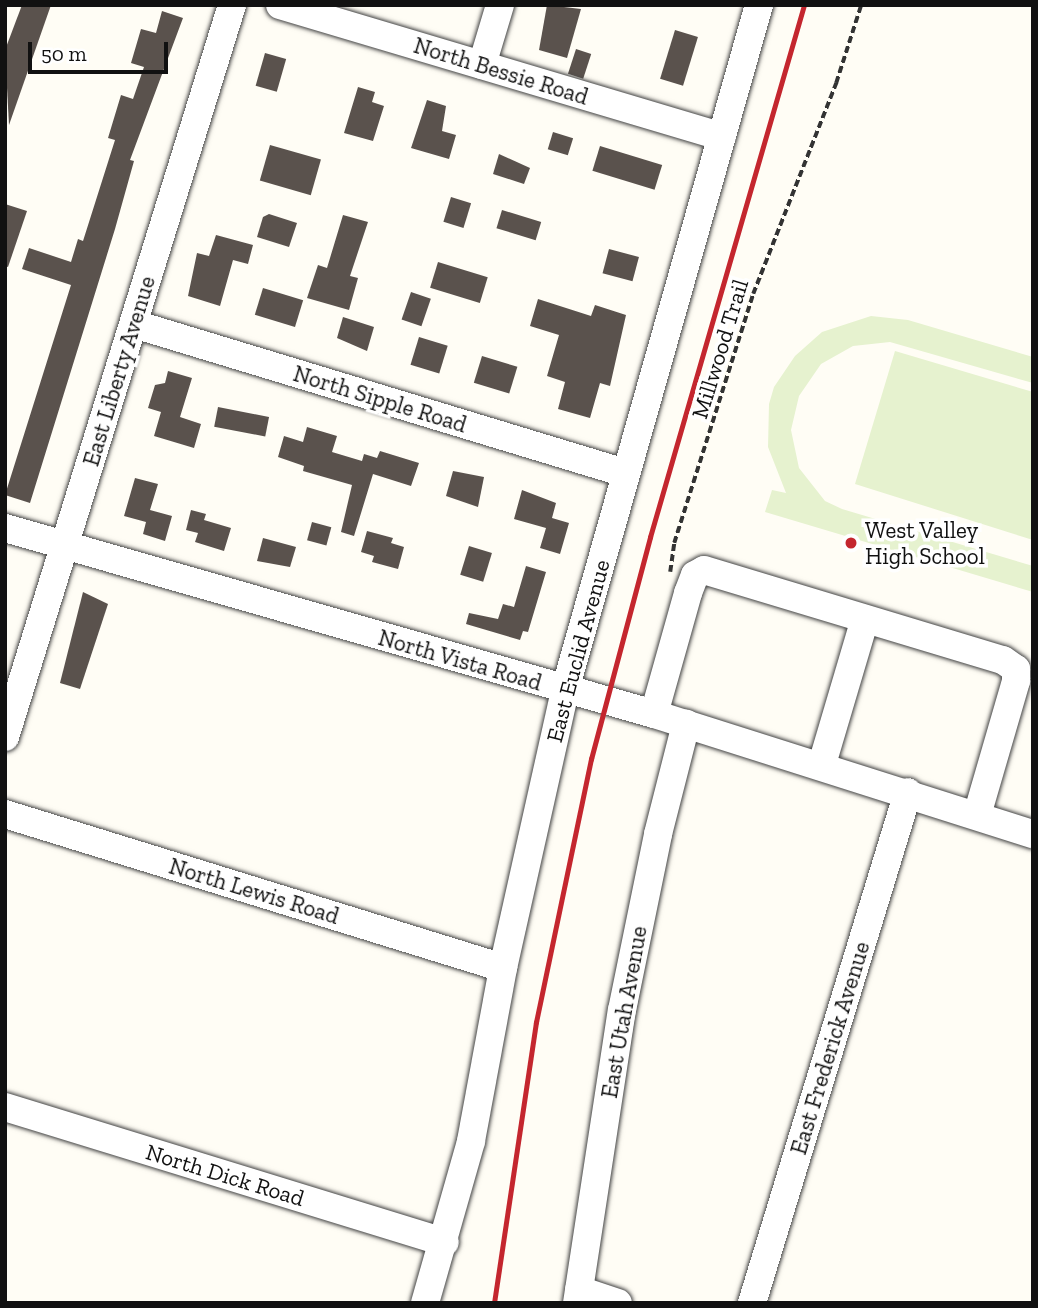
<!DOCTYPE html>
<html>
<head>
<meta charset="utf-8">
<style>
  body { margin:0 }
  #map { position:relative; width:1038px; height:1308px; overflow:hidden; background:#fffdf5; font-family:"Zilla Slab",serif }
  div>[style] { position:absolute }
  .pitch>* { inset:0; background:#e6f2cf }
  .building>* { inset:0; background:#5a524d; transform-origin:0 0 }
  .path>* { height:3.5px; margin-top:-1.75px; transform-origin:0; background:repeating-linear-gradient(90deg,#333 0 7px,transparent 0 10.5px) }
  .roads { filter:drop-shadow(0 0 2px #444) drop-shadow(0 0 2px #444) }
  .minor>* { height:28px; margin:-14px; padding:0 14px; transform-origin:14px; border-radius:14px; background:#fff }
  .rail>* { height:5px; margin:-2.5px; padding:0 2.5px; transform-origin:2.5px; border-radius:2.5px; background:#c4262e }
  .dots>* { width:19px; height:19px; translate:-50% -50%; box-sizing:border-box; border:4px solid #fff; border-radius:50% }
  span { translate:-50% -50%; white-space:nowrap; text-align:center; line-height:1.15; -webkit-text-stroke:7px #fff; paint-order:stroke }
  .street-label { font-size:23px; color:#111 }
  .poi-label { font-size:23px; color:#111 }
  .left { translate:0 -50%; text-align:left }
  .frame { position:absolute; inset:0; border:7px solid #111; pointer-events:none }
  .scale { position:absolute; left:28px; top:42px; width:140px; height:32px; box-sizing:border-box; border:4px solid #111; border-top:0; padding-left:9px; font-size:21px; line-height:24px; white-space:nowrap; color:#111; -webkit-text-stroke:5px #fff; paint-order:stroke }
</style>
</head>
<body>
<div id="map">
  <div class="pitch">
    <div style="clip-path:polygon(871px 316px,908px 320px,1033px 357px,1033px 383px,890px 342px,853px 346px,821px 364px,799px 396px,791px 430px,799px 468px,825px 501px,842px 509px,1033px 566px,1033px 592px,765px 512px,772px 490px,786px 493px,768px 447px,769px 404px,774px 387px,795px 356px,822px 332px)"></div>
    <div style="clip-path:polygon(895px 351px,1033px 392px,1033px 540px,855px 484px)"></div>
  </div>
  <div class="building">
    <div style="clip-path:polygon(22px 5px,51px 5px,9px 125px,5px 50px)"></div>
    <div style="clip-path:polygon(547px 5px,581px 9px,567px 58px,539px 50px)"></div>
    <div style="clip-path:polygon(162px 11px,183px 18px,130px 160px,134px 161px,115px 229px,30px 503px,5px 495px,71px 285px,22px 269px,29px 248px,71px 262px,78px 239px,83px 241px,115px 140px,108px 138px,121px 95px,133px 99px,144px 67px,131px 63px,141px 29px,156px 33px)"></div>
    <div style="left:675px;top:30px;width:24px;height:51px;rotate:17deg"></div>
    <div style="left:576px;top:49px;width:16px;height:26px;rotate:18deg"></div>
    <div style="left:265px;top:53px;width:22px;height:34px;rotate:16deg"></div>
    <div style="clip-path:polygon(358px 87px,375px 92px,372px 102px,384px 106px,373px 141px,344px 133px)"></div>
    <div style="clip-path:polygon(427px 100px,446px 106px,442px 131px,456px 135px,449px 159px,411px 148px)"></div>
    <div style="left:553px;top:132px;width:21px;height:18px;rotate:17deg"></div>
    <div style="left:270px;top:145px;width:53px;height:37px;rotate:16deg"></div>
    <div style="left:600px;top:146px;width:65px;height:26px;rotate:17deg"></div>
    <div style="clip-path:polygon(499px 154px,530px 168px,524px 184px,493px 174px)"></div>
    <div style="left:451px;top:197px;width:21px;height:26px;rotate:17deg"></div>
    <div style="clip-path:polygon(5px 204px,27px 211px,8px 267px,5px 266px)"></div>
    <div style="left:502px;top:210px;width:41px;height:19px;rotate:17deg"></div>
    <div style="clip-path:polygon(269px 214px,297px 223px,289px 247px,257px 237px,263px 217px)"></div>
    <div style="clip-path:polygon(343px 215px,368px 222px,350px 276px,358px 278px,349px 310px,307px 298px,318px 265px,327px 268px)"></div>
    <div style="clip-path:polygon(216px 235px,253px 245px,248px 264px,233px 260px,220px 306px,188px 296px,197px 253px,209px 256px)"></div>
    <div style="left:609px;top:249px;width:31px;height:25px;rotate:15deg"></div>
    <div style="left:438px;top:262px;width:52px;height:27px;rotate:17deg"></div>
    <div style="left:263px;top:288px;width:42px;height:28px;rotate:17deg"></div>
    <div style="left:411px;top:292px;width:21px;height:29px;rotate:19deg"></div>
    <div style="clip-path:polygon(538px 299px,591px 316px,595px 305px,626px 315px,610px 386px,600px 383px,590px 418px,558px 409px,565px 382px,547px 376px,559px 335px,530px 326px)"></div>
    <div style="clip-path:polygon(343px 317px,374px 327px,367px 351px,337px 338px)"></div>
    <div style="left:419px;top:337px;width:30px;height:29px;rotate:17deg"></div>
    <div style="left:482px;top:356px;width:37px;height:28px;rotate:17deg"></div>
    <div style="clip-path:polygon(168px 371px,192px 378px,180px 417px,201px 424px,194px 448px,154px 436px,161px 412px,148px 408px,155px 385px,165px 383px)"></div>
    <div style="left:218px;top:407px;width:52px;height:20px;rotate:11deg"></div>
    <div style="clip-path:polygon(307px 427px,337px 436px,332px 452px,362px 461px,364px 454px,377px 458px,380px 451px,419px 463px,411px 486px,373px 474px,354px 536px,341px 532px,352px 485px,303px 471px,304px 466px,278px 457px,284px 436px,303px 442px)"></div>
    <div style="clip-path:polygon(453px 471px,484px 477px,478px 507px,446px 496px)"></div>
    <div style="clip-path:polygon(135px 478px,158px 484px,150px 510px,172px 516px,165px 541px,143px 534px,146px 522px,124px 516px)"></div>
    <div style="clip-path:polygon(522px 490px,556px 503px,552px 518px,569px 523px,560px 554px,540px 548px,546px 528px,514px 519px)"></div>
    <div style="clip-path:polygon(191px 510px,206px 514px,204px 520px,231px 528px,224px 551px,195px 542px,198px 533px,186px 530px)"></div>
    <div style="left:312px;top:522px;width:20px;height:19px;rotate:15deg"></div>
    <div style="clip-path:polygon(367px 531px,393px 538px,391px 543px,404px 547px,398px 569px,372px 562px,374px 556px,361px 552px)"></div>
    <div style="clip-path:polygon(263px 538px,296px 547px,290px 567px,257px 561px)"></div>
    <div style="left:469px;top:546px;width:24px;height:30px;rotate:17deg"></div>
    <div style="clip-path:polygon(526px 566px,546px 572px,528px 632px,523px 631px,520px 640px,466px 624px,469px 613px,498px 619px,503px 604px,514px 607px)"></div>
    <div style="clip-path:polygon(83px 592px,108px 604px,80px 689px,60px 683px)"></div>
  </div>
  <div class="path">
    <div style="left:670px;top:572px;width:29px;rotate:-82deg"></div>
    <div style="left:674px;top:543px;width:261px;rotate:-72.4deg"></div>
    <div style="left:753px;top:294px;width:227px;rotate:-68.5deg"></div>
    <div style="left:836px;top:83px;width:82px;rotate:-72.2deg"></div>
  </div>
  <div class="roads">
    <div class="minor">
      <div style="left:280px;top:5px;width:461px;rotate:16.6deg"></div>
      <div style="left:482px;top:65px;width:63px;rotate:-73.3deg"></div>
      <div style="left:134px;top:324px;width:513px;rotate:16.88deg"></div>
      <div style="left:5px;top:528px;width:675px;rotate:15.99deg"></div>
      <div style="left:654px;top:714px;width:398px;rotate:17.6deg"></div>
      <div style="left:654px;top:714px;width:126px;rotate:-74.3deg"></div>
      <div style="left:688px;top:593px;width:19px;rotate:-69deg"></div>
      <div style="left:695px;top:575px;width:10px;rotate:-29deg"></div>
      <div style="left:704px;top:570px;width:312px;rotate:16.8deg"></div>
      <div style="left:1003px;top:660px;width:16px;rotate:35deg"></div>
      <div style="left:1016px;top:669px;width:12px;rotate:90deg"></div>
      <div style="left:1016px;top:681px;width:140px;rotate:106.2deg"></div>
      <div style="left:5px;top:737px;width:766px;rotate:-72.77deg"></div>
      <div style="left:822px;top:764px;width:151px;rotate:-73.5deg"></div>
      <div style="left:5px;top:814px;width:521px;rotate:17.18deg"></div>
      <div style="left:5px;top:1107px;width:460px;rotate:17.1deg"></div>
      <div style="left:579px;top:1290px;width:41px;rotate:18.4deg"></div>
      <div style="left:425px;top:1303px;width:168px;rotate:-74.1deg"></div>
      <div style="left:471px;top:1141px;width:176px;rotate:-79.5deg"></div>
      <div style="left:503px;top:968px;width:285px;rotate:-77.4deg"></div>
      <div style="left:565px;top:690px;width:712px;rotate:-74.19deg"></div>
      <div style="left:577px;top:1303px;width:296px;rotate:-81.3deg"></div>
      <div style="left:622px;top:1010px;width:180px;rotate:-78.4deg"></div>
      <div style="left:658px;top:834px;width:114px;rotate:-75.7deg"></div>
      <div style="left:752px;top:1303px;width:534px;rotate:-73.02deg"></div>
    </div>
  </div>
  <div class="rail">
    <div style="left:494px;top:1303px;width:284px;rotate:-81.5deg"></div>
    <div style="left:536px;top:1022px;width:269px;rotate:-78.2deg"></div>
    <div style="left:591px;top:759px;width:230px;rotate:-75.1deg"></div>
    <div style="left:650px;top:537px;width:554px;rotate:-73.86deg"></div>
  </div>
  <div class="dots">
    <div style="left:851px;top:543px;background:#c4262e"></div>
  </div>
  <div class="street-label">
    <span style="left:501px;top:71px;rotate:17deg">North Bessie Road</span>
    <span style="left:720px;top:349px;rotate:-73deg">Millwood Trail</span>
    <span style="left:119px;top:371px;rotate:-73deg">East Liberty Avenue</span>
    <span style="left:380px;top:399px;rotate:17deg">North Sipple Road</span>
    <span style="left:578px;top:651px;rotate:-75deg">East Euclid Avenue</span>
    <span style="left:460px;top:660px;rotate:16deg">North Vista Road</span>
    <span style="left:254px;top:891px;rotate:17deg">North Lewis Road</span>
    <span style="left:624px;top:1012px;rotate:-80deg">East Utah Avenue</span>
    <span style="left:830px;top:1048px;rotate:-73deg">East Frederick Avenue</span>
    <span style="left:225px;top:1175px;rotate:17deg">North Dick Road</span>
  </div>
  <div class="poi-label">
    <span class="left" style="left:865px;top:543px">West Valley<br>High School</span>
  </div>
  <div class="frame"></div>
  <div class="scale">50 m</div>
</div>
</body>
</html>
